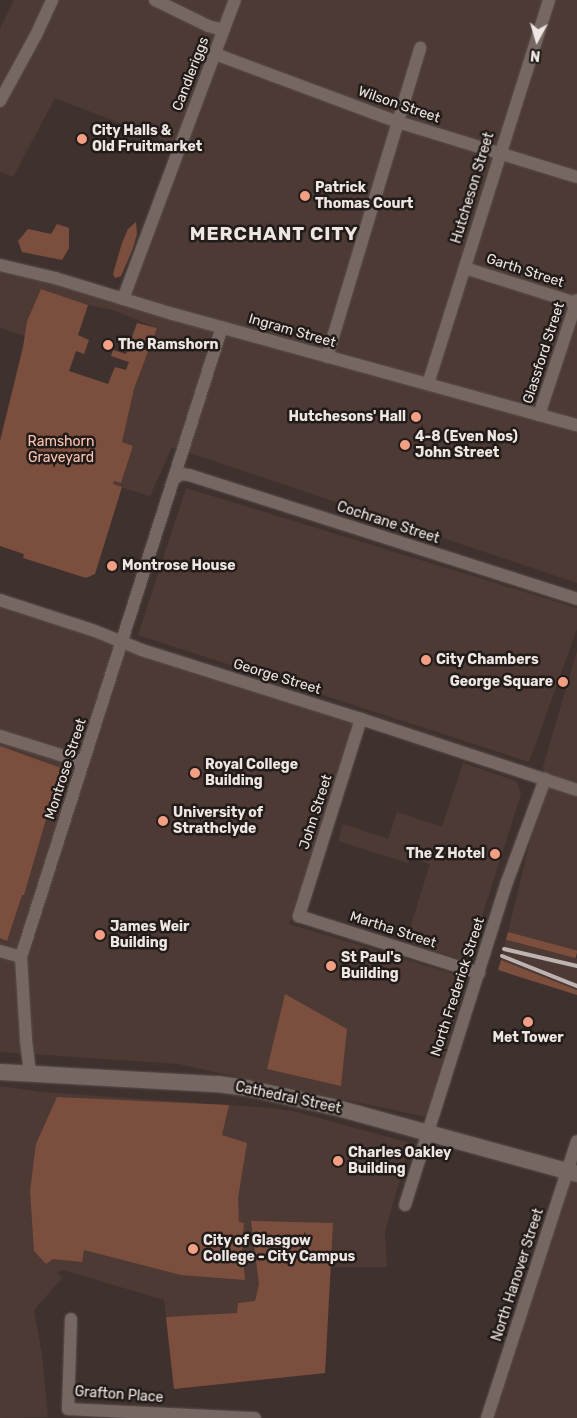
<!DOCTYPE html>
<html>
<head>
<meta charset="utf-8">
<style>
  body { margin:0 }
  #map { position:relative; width:577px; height:1418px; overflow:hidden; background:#3f322e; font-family:Rubik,sans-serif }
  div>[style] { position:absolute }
  .built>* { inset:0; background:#4d3a34 }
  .green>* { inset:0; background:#7c4e3e; transform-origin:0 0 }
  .roads { filter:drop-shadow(0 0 1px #594f4b) drop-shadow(0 0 1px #594f4b) }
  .minor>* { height:12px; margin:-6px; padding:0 6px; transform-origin:6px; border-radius:6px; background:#766762 }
  .tertiary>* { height:16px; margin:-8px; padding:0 8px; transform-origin:8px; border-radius:8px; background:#766762 }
  .rail>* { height:4px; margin:-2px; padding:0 2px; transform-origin:2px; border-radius:2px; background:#bdb3b0 }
  .dots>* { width:14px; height:14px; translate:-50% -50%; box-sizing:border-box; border:2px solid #211b19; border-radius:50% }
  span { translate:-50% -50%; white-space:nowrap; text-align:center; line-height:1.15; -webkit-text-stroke:5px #211b19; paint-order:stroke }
  .street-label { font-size:14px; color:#eee6e3 }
  .poi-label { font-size:14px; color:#eee6e3; font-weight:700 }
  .left { translate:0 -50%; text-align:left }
  .right { translate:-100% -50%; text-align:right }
  .park-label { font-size:14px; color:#fec4b0 }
  .district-label { font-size:19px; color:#eee6e3; font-weight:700; letter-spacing:1px }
  .north { position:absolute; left:512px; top:15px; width:50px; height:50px; -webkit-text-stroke:4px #211b19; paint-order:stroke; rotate:186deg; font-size:14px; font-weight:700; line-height:20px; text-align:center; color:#eee6e3 }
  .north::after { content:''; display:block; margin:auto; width:18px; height:22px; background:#eee6e3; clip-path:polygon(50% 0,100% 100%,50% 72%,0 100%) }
</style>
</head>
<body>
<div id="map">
  <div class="built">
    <div style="clip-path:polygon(14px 0,577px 0,577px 583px,172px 447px,150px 496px,113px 485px,114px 481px,121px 483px,133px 446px,121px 443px,134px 389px,157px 328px,113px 310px,88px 305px,41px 289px,27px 321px,25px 336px,0 328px,0 265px,123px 298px,179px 146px,55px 98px,13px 177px,0 172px,0 29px)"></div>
    <div style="clip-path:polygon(186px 488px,577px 608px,577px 629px,529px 762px,138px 635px)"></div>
    <div style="clip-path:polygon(0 600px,361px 719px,289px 924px,467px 978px,426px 1117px,178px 1064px,0 1052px)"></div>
    <div style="clip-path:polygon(577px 651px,577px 951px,508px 932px,545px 780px,543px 767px)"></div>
    <div style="clip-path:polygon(463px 763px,516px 781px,521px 794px,469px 957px,463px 960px,406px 941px,430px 864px,410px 858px,408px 863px,338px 841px,343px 824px,388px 839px,397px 812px,442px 827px)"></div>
    <div style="clip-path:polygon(506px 940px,577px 959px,577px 990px,501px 960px)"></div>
    <div style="clip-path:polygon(0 1086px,41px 1092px,271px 1108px,297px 1112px,410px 1143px,385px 1232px,387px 1267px,331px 1267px,325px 1373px,174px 1389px,164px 1300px,63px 1270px,57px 1272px,62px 1278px,34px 1310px,42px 1355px,48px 1417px,0 1418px)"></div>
    <div style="clip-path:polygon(577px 1141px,577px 1418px,487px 1418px)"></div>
  </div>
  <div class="green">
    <div style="clip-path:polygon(136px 222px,137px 234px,132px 251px,121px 276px,115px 278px,113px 274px,122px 243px,128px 229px)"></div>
    <div style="clip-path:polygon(57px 224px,69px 228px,69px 248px,62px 260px,22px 252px,18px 241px,28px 229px,51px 234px)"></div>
    <div style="clip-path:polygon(41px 289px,88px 305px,78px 335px,89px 340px,84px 354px,76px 351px,69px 371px,108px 384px,115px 367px,126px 370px,129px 362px,111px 356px,113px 350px,126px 354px,137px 323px,157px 328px,134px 389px,122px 442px,133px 446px,121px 483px,114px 481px,113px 484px,122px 487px,95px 574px,86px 578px,23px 558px,24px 554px,0 546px,0 441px,23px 347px,27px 321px)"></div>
    <div style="clip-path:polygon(0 746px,61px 768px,24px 895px,22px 895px,7px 941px,0 938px)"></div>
    <div style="left:508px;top:932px;width:72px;height:8px;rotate:15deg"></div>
    <div style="clip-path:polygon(501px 960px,577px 990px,577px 995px,498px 970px)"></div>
    <div style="clip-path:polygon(285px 994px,347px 1029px,341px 1086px,267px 1069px)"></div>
    <div style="clip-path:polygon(57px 1097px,229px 1105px,222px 1135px,247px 1143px,238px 1198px,239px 1222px,244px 1223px,242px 1246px,245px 1280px,181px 1275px,84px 1250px,82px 1262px,53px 1259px,46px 1264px,34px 1251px,30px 1191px,36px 1144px)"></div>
    <div style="clip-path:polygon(251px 1221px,333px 1223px,325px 1373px,174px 1389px,166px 1317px,237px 1313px,238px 1303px,255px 1301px,259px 1284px)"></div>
  </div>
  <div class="roads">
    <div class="minor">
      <div style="left:155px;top:0;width:59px;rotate:26.1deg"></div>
      <div style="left:208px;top:26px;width:16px;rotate:14deg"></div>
      <div style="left:215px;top:54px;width:195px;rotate:20.4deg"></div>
      <div style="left:398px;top:122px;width:187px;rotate:17.1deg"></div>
      <div style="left:0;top:101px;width:75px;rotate:-61.4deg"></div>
      <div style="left:36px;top:35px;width:38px;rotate:-65deg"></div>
      <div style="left:0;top:265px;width:57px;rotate:13.3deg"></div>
      <div style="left:55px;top:278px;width:123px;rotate:17deg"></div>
      <div style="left:173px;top:314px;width:419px;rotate:15.4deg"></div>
      <div style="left:465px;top:268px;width:116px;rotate:17.5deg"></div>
      <div style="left:123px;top:299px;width:319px;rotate:-69.5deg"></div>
      <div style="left:327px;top:357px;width:323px;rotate:-73.2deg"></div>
      <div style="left:428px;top:384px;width:403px;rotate:-72.5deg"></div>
      <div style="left:539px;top:415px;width:121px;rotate:-71.7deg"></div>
      <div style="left:174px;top:479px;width:9px;rotate:-36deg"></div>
      <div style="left:181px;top:474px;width:8px;rotate:7deg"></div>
      <div style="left:189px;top:475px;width:407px;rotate:17.7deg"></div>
      <div style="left:0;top:600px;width:100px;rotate:18.1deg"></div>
      <div style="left:95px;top:631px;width:51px;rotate:22deg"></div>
      <div style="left:142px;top:650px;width:230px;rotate:17.5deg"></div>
      <div style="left:361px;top:719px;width:227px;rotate:18.2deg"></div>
      <div style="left:361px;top:719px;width:207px;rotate:107.5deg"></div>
      <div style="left:299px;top:916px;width:189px;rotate:17.6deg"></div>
      <div style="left:0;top:736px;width:87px;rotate:17.4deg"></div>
      <div style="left:0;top:951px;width:22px;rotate:16deg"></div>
      <div style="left:30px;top:1073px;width:34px;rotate:-97deg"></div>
      <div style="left:26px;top:1039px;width:82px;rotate:-93.5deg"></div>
      <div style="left:21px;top:957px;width:661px;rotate:-72.3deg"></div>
      <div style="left:405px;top:1205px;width:339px;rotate:-72.5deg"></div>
      <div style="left:507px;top:882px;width:110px;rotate:-69.7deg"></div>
      <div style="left:71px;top:1319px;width:90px;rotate:91.9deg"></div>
      <div style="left:68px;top:1409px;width:187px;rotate:2.8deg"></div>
      <div style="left:487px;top:1418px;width:291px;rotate:-72deg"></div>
    </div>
    <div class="tertiary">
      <div style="left:0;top:1072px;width:218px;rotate:3.2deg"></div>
      <div style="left:218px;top:1084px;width:29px;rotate:8deg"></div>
      <div style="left:247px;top:1088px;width:89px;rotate:12.3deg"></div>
      <div style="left:334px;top:1107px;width:252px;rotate:15.4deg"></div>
    </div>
  </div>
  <div class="rail">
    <div style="left:504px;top:949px;width:75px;rotate:13.1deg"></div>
    <div style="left:502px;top:956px;width:81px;rotate:21.8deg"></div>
  </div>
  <div class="dots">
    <div style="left:82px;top:139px;background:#f39f83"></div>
    <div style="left:305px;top:196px;background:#f39f83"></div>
    <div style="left:108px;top:345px;background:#f39f83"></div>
    <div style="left:416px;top:417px;background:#f39f83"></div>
    <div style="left:405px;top:445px;background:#f39f83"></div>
    <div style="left:112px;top:566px;background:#f39f83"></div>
    <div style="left:426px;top:660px;background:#f39f83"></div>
    <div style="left:563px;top:682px;background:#f39f83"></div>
    <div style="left:195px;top:773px;background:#f39f83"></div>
    <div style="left:163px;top:821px;background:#f39f83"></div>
    <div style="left:495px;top:854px;background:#f39f83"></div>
    <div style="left:100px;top:935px;background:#f39f83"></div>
    <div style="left:331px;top:966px;background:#f39f83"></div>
    <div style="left:528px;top:1022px;background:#f39f83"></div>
    <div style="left:338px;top:1161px;background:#f39f83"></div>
    <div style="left:193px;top:1249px;background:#f39f83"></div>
  </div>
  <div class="street-label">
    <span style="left:191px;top:74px;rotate:-69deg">Candleriggs</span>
    <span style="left:399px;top:105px;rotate:19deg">Wilson Street</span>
    <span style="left:473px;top:188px;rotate:-73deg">Hutcheson Street</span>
    <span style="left:525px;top:271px;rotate:18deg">Garth Street</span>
    <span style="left:292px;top:331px;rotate:16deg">Ingram Street</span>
    <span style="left:544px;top:353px;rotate:-72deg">Glassford Street</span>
    <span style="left:388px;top:523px;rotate:18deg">Cochrane Street</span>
    <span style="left:277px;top:677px;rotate:17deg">George Street</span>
    <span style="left:66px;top:769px;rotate:-72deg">Montrose Street</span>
    <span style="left:316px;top:812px;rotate:-72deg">John Street</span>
    <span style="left:393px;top:930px;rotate:18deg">Martha Street</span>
    <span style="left:458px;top:987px;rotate:-72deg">North Frederick Street</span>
    <span style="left:288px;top:1098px;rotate:12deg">Cathedral Street</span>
    <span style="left:518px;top:1275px;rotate:-72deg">North Hanover Street</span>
    <span style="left:119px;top:1395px;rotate:4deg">Grafton Place</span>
  </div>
  <div class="poi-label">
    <span class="left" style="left:92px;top:139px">City Halls &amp;<br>Old Fruitmarket</span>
    <span class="left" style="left:315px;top:196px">Patrick<br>Thomas Court</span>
    <span class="left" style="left:118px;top:345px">The Ramshorn</span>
    <span class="right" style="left:406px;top:417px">Hutchesons' Hall</span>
    <span class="left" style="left:415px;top:445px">4-8 (Even Nos)<br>John Street</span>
    <span class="left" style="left:122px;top:566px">Montrose House</span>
    <span class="left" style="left:436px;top:660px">City Chambers</span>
    <span class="right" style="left:553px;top:682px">George Square</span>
    <span class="left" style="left:205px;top:773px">Royal College<br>Building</span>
    <span class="left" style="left:173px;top:821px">University of<br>Strathclyde</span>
    <span class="right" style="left:485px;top:854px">The Z Hotel</span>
    <span class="left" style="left:110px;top:935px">James Weir<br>Building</span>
    <span class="left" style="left:341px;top:966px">St Paul's<br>Building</span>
    <span style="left:528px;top:1038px">Met Tower</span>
    <span class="left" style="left:348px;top:1161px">Charles Oakley<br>Building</span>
    <span class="left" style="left:203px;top:1249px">City of Glasgow<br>College - City Campus</span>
  </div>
  <div class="park-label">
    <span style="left:61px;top:450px">Ramshorn<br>Graveyard</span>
  </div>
  <div class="district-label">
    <span style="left:274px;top:234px">MERCHANT CITY</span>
  </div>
  <div class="north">N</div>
</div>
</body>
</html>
